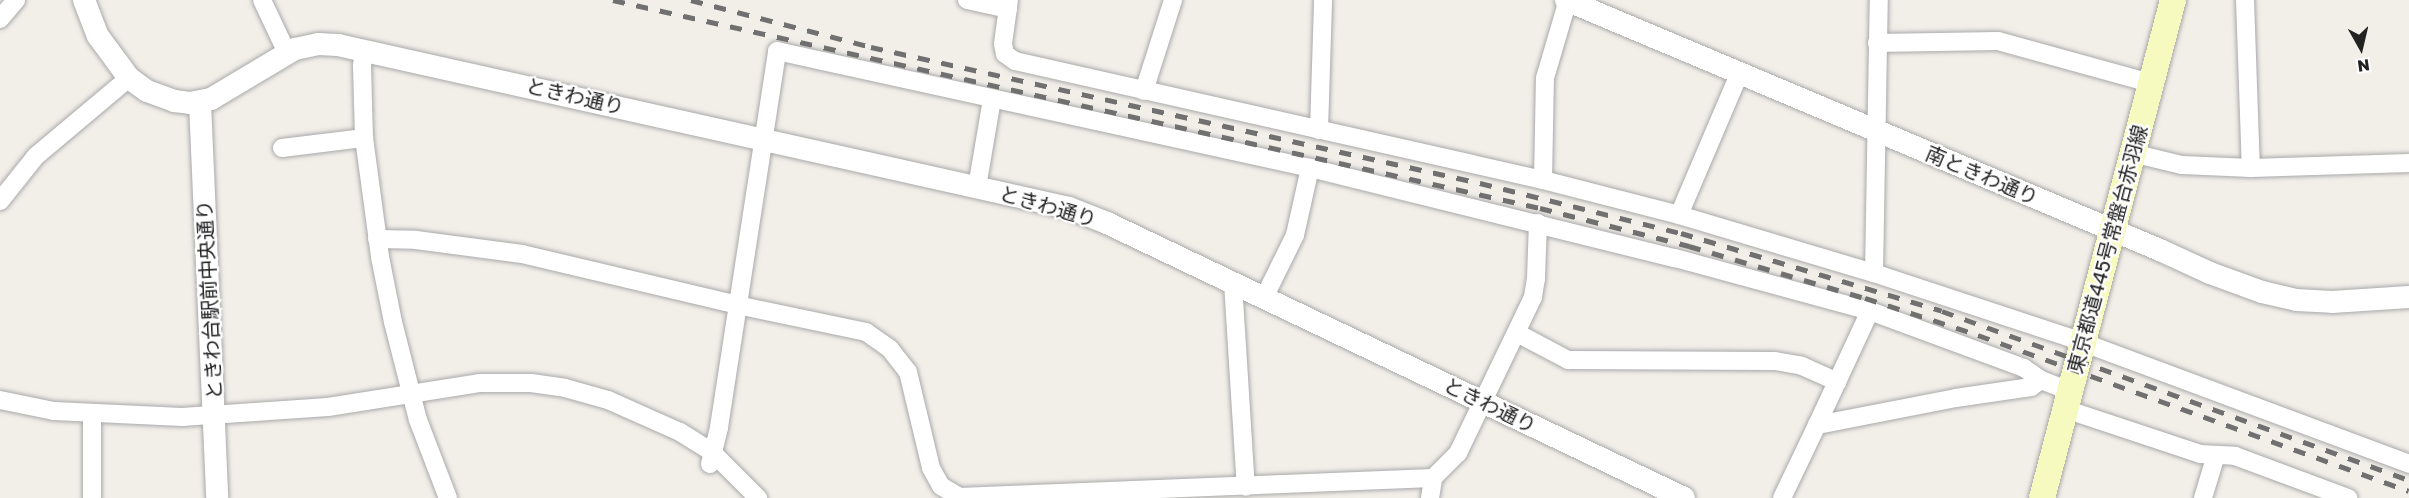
<!DOCTYPE html>
<html>
<head>
<meta charset="utf-8">
<style>
  body { margin:0 }
  #map { position:relative; width:2409px; height:498px; overflow:hidden; background:#f2efe9; font-family:"Golos Text","Noto Sans JP",sans-serif }
  div>[style] { position:absolute }
  .roads { filter:drop-shadow(0 0 2px #a9a9a9) drop-shadow(0 0 2px #a9a9a9) }
  .minor>* { height:18px; margin:-9px; padding:0 9px; transform-origin:9px; border-radius:9px; background:#fff }
  .tertiary>* { height:22px; margin:-11px; padding:0 11px; transform-origin:11px; border-radius:11px; background:#fff }
  .secondary>* { height:26px; margin:-13px; padding:0 13px; transform-origin:13px; border-radius:13px; background:#f7fabf }
  .rail>* { height:4.5px; margin-top:-2.25px; transform-origin:0; background:repeating-linear-gradient(90deg,#707070 0 12px,transparent 0 24px) }
  span { translate:-50% -50%; white-space:nowrap; text-align:center; line-height:1.15; -webkit-text-stroke:4.5px #fff; paint-order:stroke }
  .street-label { font-size:20px; color:#222 }
  .north { position:absolute; left:2331px; top:18px; width:60px; height:60px; -webkit-text-stroke:4px #fff; paint-order:stroke; rotate:172deg; font-size:16px; font-weight:700; line-height:24px; text-align:center; color:#222 }
  .north::after { content:''; display:block; margin:auto; width:21px; height:27px; background:#222; clip-path:polygon(50% 0,100% 100%,50% 72%,0 100%) }
</style>
</head>
<body>
<div id="map">
  <div class="roads">
    <div class="minor">
      <div style="left:262px;top:0;width:59px;rotate:64.7deg"></div>
      <div style="left:967px;top:0;width:42px;rotate:12.4deg"></div>
      <div style="left:1009px;top:0;width:44px;rotate:97.8deg"></div>
      <div style="left:1003px;top:44px;width:10px;rotate:79deg"></div>
      <div style="left:1005px;top:54px;width:12px;rotate:35deg"></div>
      <div style="left:1015px;top:61px;width:541px;rotate:12.7deg"></div>
      <div style="left:1543px;top:180px;width:140px;rotate:14.4deg"></div>
      <div style="left:1679px;top:215px;width:203px;rotate:16.6deg"></div>
      <div style="left:1874px;top:273px;width:207px;rotate:18.3deg"></div>
      <div style="left:2071px;top:338px;width:361px;rotate:20.4deg"></div>
      <div style="left:2245px;top:0;width:168px;rotate:88deg"></div>
      <div style="left:0;top:19px;width:25px;rotate:-50deg"></div>
      <div style="left:1877px;top:43px;width:121px;rotate:-0.9deg"></div>
      <div style="left:1998px;top:41px;width:159px;rotate:15.4deg"></div>
      <div style="left:364px;top:50px;width:16px;rotate:97deg"></div>
      <div style="left:362px;top:66px;width:72px;rotate:88.4deg"></div>
      <div style="left:364px;top:138px;width:120px;rotate:82.3deg"></div>
      <div style="left:380px;top:257px;width:66px;rotate:78.7deg"></div>
      <div style="left:393px;top:322px;width:101px;rotate:75.7deg"></div>
      <div style="left:418px;top:420px;width:84px;rotate:69deg"></div>
      <div style="left:1144px;top:91px;width:96px;rotate:-72.3deg"></div>
      <div style="left:1319px;top:130px;width:130px;rotate:-88.2deg"></div>
      <div style="left:282px;top:148px;width:83px;rotate:-7deg"></div>
      <div style="left:2132px;top:153px;width:51px;rotate:13.5deg"></div>
      <div style="left:2182px;top:165px;width:69px;rotate:2.5deg"></div>
      <div style="left:2251px;top:168px;width:158px;rotate:-1.8deg"></div>
      <div style="left:1543px;top:180px;width:102px;rotate:-88.9deg"></div>
      <div style="left:1545px;top:78px;width:81px;rotate:-73.6deg"></div>
      <div style="left:977px;top:187px;width:89px;rotate:-80.3deg"></div>
      <div style="left:0;top:201px;width:58px;rotate:-51.3deg"></div>
      <div style="left:36px;top:156px;width:121px;rotate:-40deg"></div>
      <div style="left:1679px;top:215px;width:155px;rotate:-66.9deg"></div>
      <div style="left:377px;top:239px;width:39px;rotate:1deg"></div>
      <div style="left:416px;top:240px;width:107px;rotate:7.5deg"></div>
      <div style="left:522px;top:254px;width:221px;rotate:13.3deg"></div>
      <div style="left:737px;top:305px;width:132px;rotate:11.8deg"></div>
      <div style="left:866px;top:332px;width:29px;rotate:35deg"></div>
      <div style="left:890px;top:349px;width:29px;rotate:52deg"></div>
      <div style="left:908px;top:372px;width:99px;rotate:76.5deg"></div>
      <div style="left:931px;top:468px;width:21px;rotate:61deg"></div>
      <div style="left:941px;top:486px;width:21px;rotate:31deg"></div>
      <div style="left:959px;top:497px;width:474px;rotate:-2.3deg"></div>
      <div style="left:1874px;top:273px;width:273px;rotate:-89deg"></div>
      <div style="left:1233px;top:283px;width:204px;rotate:86.4deg"></div>
      <div style="left:1264px;top:298px;width:70px;rotate:-63.8deg"></div>
      <div style="left:1295px;top:235px;width:69px;rotate:-77.4deg"></div>
      <div style="left:1517px;top:333px;width:58px;rotate:27.9deg"></div>
      <div style="left:1568px;top:360px;width:207px;rotate:0.3deg"></div>
      <div style="left:1775px;top:361px;width:27px;rotate:10deg"></div>
      <div style="left:1802px;top:366px;width:39px;rotate:24deg"></div>
      <div style="left:2041px;top:380px;width:12px;rotate:145deg"></div>
      <div style="left:2031px;top:387px;width:76px;rotate:171.7deg"></div>
      <div style="left:1956px;top:398px;width:142px;rotate:169deg"></div>
      <div style="left:1817px;top:425px;width:126px;rotate:-65.1deg"></div>
      <div style="left:1870px;top:311px;width:164px;rotate:20.3deg"></div>
      <div style="left:2024px;top:368px;width:21px;rotate:35deg"></div>
      <div style="left:2041px;top:380px;width:31px;rotate:21deg"></div>
      <div style="left:0;top:400px;width:55px;rotate:11.5deg"></div>
      <div style="left:54px;top:411px;width:128px;rotate:2.7deg"></div>
      <div style="left:182px;top:417px;width:146px;rotate:-3.9deg"></div>
      <div style="left:328px;top:407px;width:153px;rotate:-9deg"></div>
      <div style="left:479px;top:383px;width:52px"></div>
      <div style="left:531px;top:383px;width:34px;rotate:8deg"></div>
      <div style="left:565px;top:388px;width:45px;rotate:15.6deg"></div>
      <div style="left:608px;top:400px;width:79px;rotate:24deg"></div>
      <div style="left:680px;top:432px;width:39px;rotate:32deg"></div>
      <div style="left:713px;top:453px;width:64px;rotate:45deg"></div>
      <div style="left:2065px;top:409px;width:142px;rotate:18.4deg"></div>
      <div style="left:2200px;top:454px;width:35px;rotate:3deg"></div>
      <div style="left:2235px;top:456px;width:121px;rotate:20.4deg"></div>
      <div style="left:92px;top:414px;width:84px;rotate:90deg"></div>
      <div style="left:710px;top:464px;width:38px;rotate:-76deg"></div>
      <div style="left:719px;top:427px;width:380px;rotate:-81.2deg"></div>
      <div style="left:777px;top:51px;width:546px;rotate:12.38deg"></div>
      <div style="left:1310px;top:168px;width:376px;rotate:13.9deg"></div>
      <div style="left:1675px;top:258px;width:202px;rotate:15.2deg"></div>
      <div style="left:1430px;top:498px;width:20px;rotate:-81deg"></div>
      <div style="left:1433px;top:478px;width:35px;rotate:-45deg"></div>
      <div style="left:1458px;top:453px;width:173px;rotate:-64.3deg"></div>
      <div style="left:1533px;top:297px;width:18px;rotate:-81deg"></div>
      <div style="left:1536px;top:279px;width:56px;rotate:-88deg"></div>
      <div style="left:1782px;top:498px;width:81px;rotate:-64.4deg"></div>
      <div style="left:2203px;top:498px;width:45px;rotate:-73.2deg"></div>
    </div>
    <div class="tertiary">
      <div style="left:84px;top:0;width:39px;rotate:69deg"></div>
      <div style="left:98px;top:36px;width:52px;rotate:53.6deg"></div>
      <div style="left:129px;top:78px;width:22px;rotate:36deg"></div>
      <div style="left:147px;top:91px;width:29px;rotate:20deg"></div>
      <div style="left:174px;top:101px;width:16px;rotate:7deg"></div>
      <div style="left:190px;top:103px;width:21px;rotate:-11deg"></div>
      <div style="left:211px;top:99px;width:98px;rotate:-30.8deg"></div>
      <div style="left:295px;top:49px;width:24px;rotate:-12deg"></div>
      <div style="left:318px;top:44px;width:20px;rotate:3deg"></div>
      <div style="left:338px;top:45px;width:749px;rotate:12.57deg"></div>
      <div style="left:1069px;top:208px;width:41px;rotate:21.5deg"></div>
      <div style="left:1107px;top:223px;width:639px;rotate:25.48deg"></div>
      <div style="left:1566px;top:0;width:644px;rotate:22.83deg"></div>
      <div style="left:2160px;top:250px;width:55px;rotate:24.7deg"></div>
      <div style="left:2210px;top:273px;width:55px;rotate:20.1deg"></div>
      <div style="left:2262px;top:292px;width:35px;rotate:13deg"></div>
      <div style="left:2296px;top:300px;width:36px;rotate:3deg"></div>
      <div style="left:2332px;top:302px;width:77px;rotate:-3.7deg"></div>
      <div style="left:200px;top:103px;width:395px;rotate:87.5deg"></div>
    </div>
    <div class="secondary">
      <div style="left:2042px;top:498px;width:515px;rotate:-75.26deg"></div>
    </div>
  </div>
  <div class="rail">
    <div style="left:613px;top:0;width:950px;rotate:12.65deg"></div>
    <div style="left:1540px;top:208px;width:154px;rotate:14.3deg"></div>
    <div style="left:1689px;top:246px;width:184px;rotate:16.5deg"></div>
    <div style="left:1865px;top:298px;width:119px;rotate:18.1deg"></div>
    <div style="left:1978px;top:335px;width:458px;rotate:19.9deg"></div>
    <div style="left:691px;top:0;width:186px;rotate:14.6deg"></div>
    <div style="left:871px;top:47px;width:624px;rotate:12.59deg"></div>
    <div style="left:1480px;top:183px;width:207px;rotate:14deg"></div>
    <div style="left:1681px;top:233px;width:272px;rotate:16.6deg"></div>
    <div style="left:1942px;top:311px;width:497px;rotate:19.9deg"></div>
  </div>
  <div class="street-label">
    <span style="left:575px;top:96px;rotate:13deg">ときわ通り</span>
    <span style="left:1982px;top:175px;rotate:23deg">南ときわ通り</span>
    <span style="left:1048px;top:206px;rotate:16deg">ときわ通り</span>
    <span style="left:2107px;top:249px;rotate:-75deg">東京都道445号常盤台赤羽線</span>
    <span style="left:209px;top:300px;rotate:-93deg">ときわ台駅前中央通り</span>
    <span style="left:1490px;top:405px;rotate:26deg">ときわ通り</span>
  </div>
  <div class="north">N</div>
</div>
</body>
</html>
